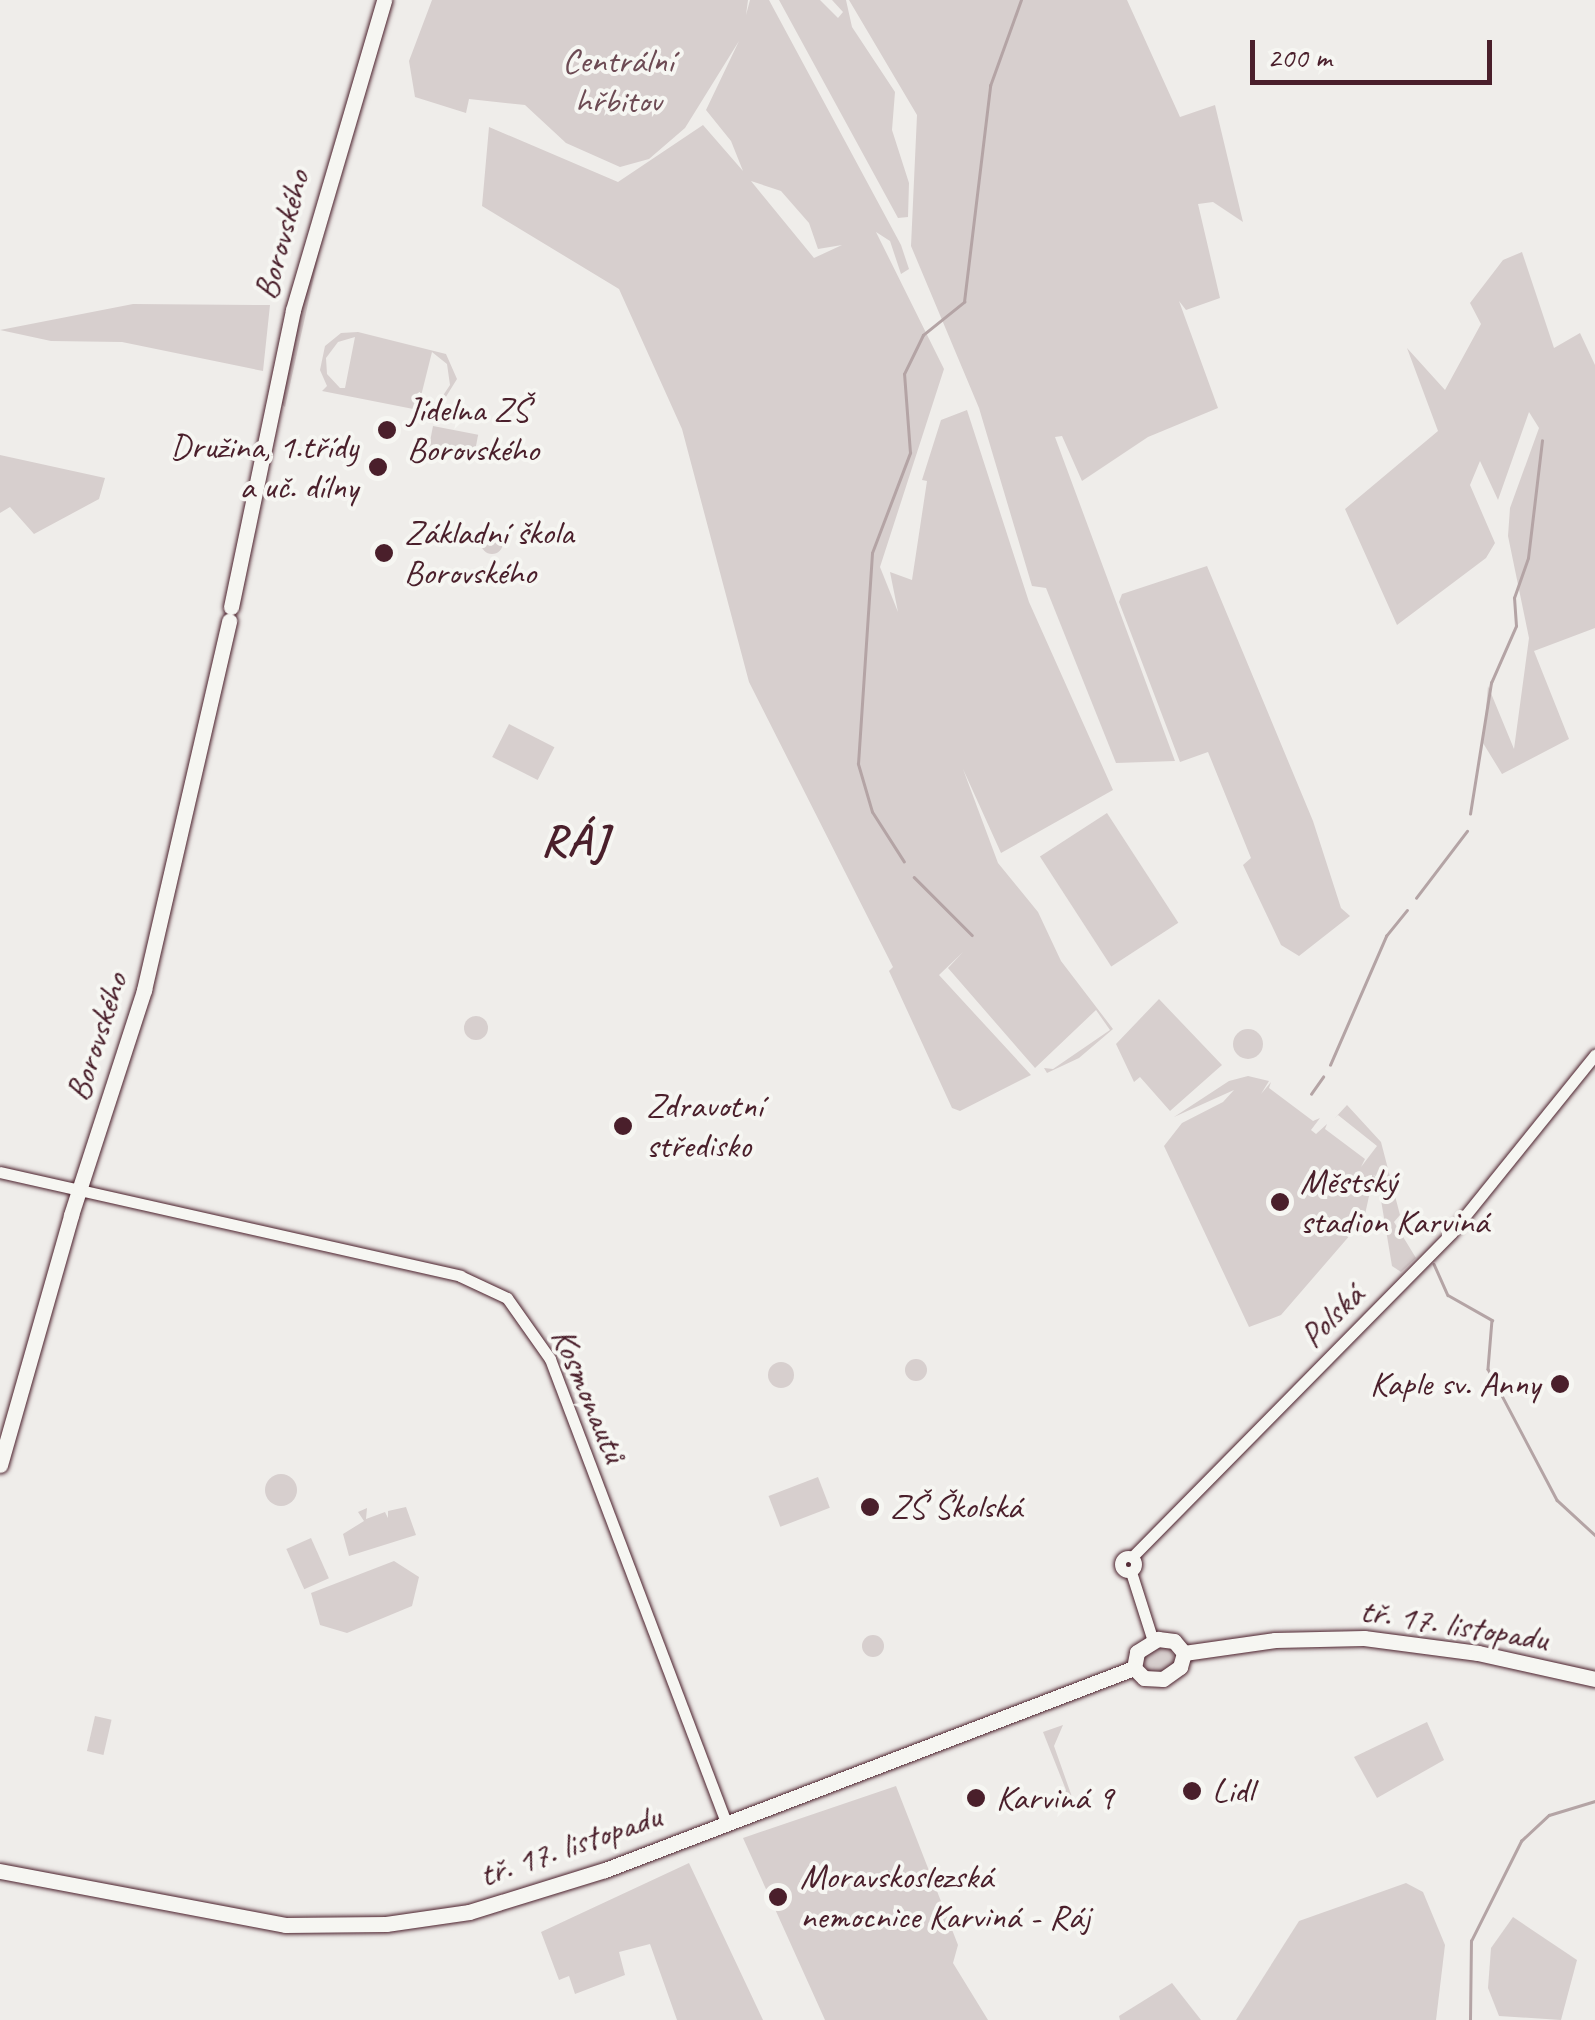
<!DOCTYPE html>
<html>
<head>
<meta charset="utf-8">
<style>
  body { margin:0 }
  #map { position:relative; width:1595px; height:2020px; overflow:hidden; background:#efedea; font-family:Caveat,sans-serif }
  div>[style] { position:absolute }
  .green>* { inset:0; background:#d7cfce; transform-origin:0 0 }
  .round { border-radius:50% }
  .stream>* { height:2.5px; margin:-1.25px; padding:0 1.25px; transform-origin:1.25px; border-radius:1.25px; background:#b4a4a5 }
  .roads { filter:drop-shadow(0 0 2px #4a1f2b) drop-shadow(0 0 2px #4a1f2b) }
  .minor>* { height:11px; margin:-5.5px; padding:0 5.5px; transform-origin:5.5px; border-radius:5.5px; background:#f6f6f2 }
  .minor>.ring { margin:-5.5px; padding:0; box-sizing:content-box; background:none; border:11px solid #f6f6f2; border-radius:50% }
  .major>* { height:15px; margin:-7.5px; padding:0 7.5px; transform-origin:7.5px; border-radius:7.5px; background:#f6f6f2 }
  .dots>* { width:28px; height:28px; translate:-50% -50%; box-sizing:border-box; border:5px solid #f6f6f2; border-radius:50% }
  span { translate:-50% -50%; white-space:nowrap; text-align:center; line-height:1.15; -webkit-text-stroke:8px #f6f6f2; paint-order:stroke }
  .park-label { font-size:35px; color:#6d4b54 }
  .street-label { font-size:35px; color:#4a1f2b }
  .poi-label { font-size:35px; color:#4a1f2b }
  .left { translate:0 -50%; text-align:left }
  .right { translate:-100% -50%; text-align:right }
  .district-label { font-size:45px; color:#4a1f2b; font-weight:700; letter-spacing:2.5px }
  .scale { position:absolute; left:1250px; top:40px; width:242px; height:45px; box-sizing:border-box; border:5px solid #4a1f2b; border-top:0; padding-left:12px; font-size:30px; line-height:35px; white-space:nowrap; color:#4a1f2b; -webkit-text-stroke:8px #f6f6f2; paint-order:stroke }
</style>
</head>
<body>
<div id="map">
  <div class="green">
    <div style="clip-path:polygon(evenodd,432px 0,748px 0,746px 15px,750px 0,769px 0,901px 245px,909px 269px,901px 274px,890px 241px,876px 232px,944px 369px,880px 567px,898px 612px,890px 572px,912px 580px,927px 481px,922px 480px,941px 420px,967px 410px,1029px 602px,1113px 790px,1001px 853px,963px 769px,998px 863px,1038px 912px,1061px 961px,1113px 1029px,1079px 1058px,1047px 1073px,1044px 1068px,1053px 1069px,1110px 1030px,1096px 1010px,1035px 1068px,948px 968px,963px 952px,939px 975px,1031px 1075px,960px 1111px,952px 1108px,889px 971px,893px 967px,749px 682px,682px 429px,619px 289px,482px 206px,489px 127px,618px 182px,703px 125px,743px 171px,731px 141px,706px 110px,739px 41px,685px 128px,649px 159px,620px 167px,566px 143px,525px 105px,469px 99px,466px 113px,415px 97px,409px 61px,432px 0,751px 181px,781px 191px,809px 223px,818px 249px,842px 245px,814px 258px,751px 181px)"></div>
    <div style="clip-path:polygon(779px 0,820px 0,838px 18px,843px 12px,832px 0,846px 0,852px 27px,895px 92px,892px 130px,909px 183px,908px 217px,898px 218px)"></div>
    <div style="clip-path:polygon(849px 0,1127px 0,1180px 117px,1215px 105px,1243px 222px,1213px 202px,1198px 204px,1220px 298px,1186px 310px,1179px 301px,1218px 408px,1148px 437px,1082px 481px,1062px 436px,1055px 437px,1175px 761px,1116px 763px,1046px 588px,1032px 586px,979px 408px,911px 246px,917px 115px)"></div>
    <div style="clip-path:polygon(334px 185px,318px 259px,285px 407px,279px 402px,289px 344px)"></div>
    <div style="clip-path:polygon(1522px 252px,1554px 348px,1580px 333px,1595px 365px,1595px 628px,1534px 651px,1569px 739px,1502px 774px,1483px 743px,1488px 686px,1514px 749px,1529px 638px,1508px 536px,1510px 508px,1539px 428px,1529px 412px,1498px 500px,1480px 461px,1470px 485px,1495px 543px,1486px 558px,1397px 625px,1345px 509px,1438px 431px,1407px 348px,1445px 390px,1481px 324px,1470px 303px,1503px 260px)"></div>
    <div style="clip-path:polygon(133px 304px,270px 305px,263px 371px,122px 342px,51px 341px,0 330px)"></div>
    <div style="clip-path:polygon(evenodd,358px 332px,446px 354px,457px 379px,439px 408px,460px 413px,459px 418px,322px 391px,327px 386px,320px 370px,325px 346px,341px 333px,358px 332px,355px 337px,345px 388px,340px 388px,327px 374px,326px 358px,338px 342px,355px 337px,358px 332px,432px 352px,447px 364px,450px 385px,440px 400px,424px 406px,419px 404px,432px 352px)"></div>
    <div style="left:433px;top:426px;width:46px;height:25px;rotate:11deg"></div>
    <div style="clip-path:polygon(0 455px,105px 478px,99px 499px,34px 534px,10px 507px,0 513px)"></div>
    <div class="round" style="left:481px;top:532px;width:22px;height:22px"></div>
    <div style="clip-path:polygon(1207px 566px,1313px 821px,1341px 908px,1350px 916px,1299px 956px,1281px 945px,1243px 865px,1251px 858px,1208px 752px,1180px 762px,1119px 602px,1122px 594px)"></div>
    <div style="left:509px;top:724px;width:51px;height:37px;rotate:27deg"></div>
    <div style="left:1107px;top:813px;width:131px;height:80px;rotate:57deg"></div>
    <div style="clip-path:polygon(1159px 999px,1222px 1065px,1170px 1111px,1140px 1077px,1134px 1082px,1116px 1044px)"></div>
    <div class="round" style="left:464px;top:1016px;width:24px;height:24px"></div>
    <div class="round" style="left:1233px;top:1029px;width:30px;height:30px"></div>
    <div style="clip-path:polygon(1248px 1076px,1269px 1081px,1261px 1094px,1271px 1082px,1269px 1088px,1313px 1121px,1320px 1118px,1311px 1130px,1316px 1134px,1327px 1124px,1325px 1129px,1365px 1159px,1361px 1167px,1377px 1146px,1338px 1115px,1334px 1119px,1347px 1105px,1381px 1142px,1400px 1215px,1394px 1222px,1416px 1258px,1401px 1272px,1392px 1266px,1379px 1188px,1373px 1178px,1364px 1219px,1281px 1315px,1249px 1327px,1164px 1146px,1182px 1123px,1223px 1102px,1234px 1090px,1174px 1117px,1229px 1081px)"></div>
    <div class="round" style="left:905px;top:1359px;width:22px;height:22px"></div>
    <div class="round" style="left:768px;top:1362px;width:26px;height:26px"></div>
    <div class="round" style="left:265px;top:1474px;width:32px;height:32px"></div>
    <div style="left:818px;top:1477px;width:33px;height:53px;rotate:69deg"></div>
    <div style="clip-path:polygon(406px 1507px,416px 1535px,349px 1556px,343px 1534px,364px 1521px,358px 1512px,367px 1508px,366px 1519px,385px 1512px,388px 1518px,388px 1511px)"></div>
    <div style="left:311px;top:1538px;width:44px;height:27px;rotate:66deg"></div>
    <div style="clip-path:polygon(394px 1561px,419px 1577px,412px 1606px,347px 1633px,320px 1625px,311px 1593px)"></div>
    <div class="round" style="left:862px;top:1635px;width:22px;height:22px"></div>
    <div class="round" style="left:1144px;top:1645px;width:30px;height:30px"></div>
    <div style="left:95px;top:1716px;width:17px;height:36px;rotate:13deg"></div>
    <div style="clip-path:polygon(1427px 1722px,1444px 1760px,1377px 1798px,1354px 1757px)"></div>
    <div style="clip-path:polygon(1063px 1725px,1054px 1746px,1072px 1797px,1062px 1801px,1066px 1790px,1043px 1732px)"></div>
    <div style="clip-path:polygon(896px 1786px,958px 1945px,953px 1963px,988px 2020px,825px 2020px,743px 1838px)"></div>
    <div style="clip-path:polygon(689px 1863px,763px 2020px,677px 2020px,650px 1944px,619px 1952px,625px 1975px,575px 1994px,569px 1976px,559px 1980px,541px 1932px)"></div>
    <div style="clip-path:polygon(1406px 1883px,1423px 1892px,1445px 1945px,1436px 2020px,1236px 2020px,1299px 1921px)"></div>
    <div style="clip-path:polygon(1513px 1917px,1577px 1960px,1561px 2020px,1499px 2016px,1488px 1988px,1491px 1948px)"></div>
    <div style="clip-path:polygon(1172px 1983px,1201px 2020px,1120px 2020px,1119px 2016px)"></div>
  </div>
  <div class="stream">
    <div style="left:1470px;top:814px;width:133px;rotate:-80.9deg"></div>
    <div style="left:1491px;top:683px;width:62px;rotate:-66.3deg"></div>
    <div style="left:1516px;top:626px;width:28px;rotate:-94deg"></div>
    <div style="left:1514px;top:598px;width:42px;rotate:-70.7deg"></div>
    <div style="left:1528px;top:558px;width:118px;rotate:-83.2deg"></div>
    <div style="left:904px;top:862px;width:59px;rotate:-122.6deg"></div>
    <div style="left:872px;top:812px;width:50px;rotate:-106.3deg"></div>
    <div style="left:858px;top:764px;width:211px;rotate:-86.2deg"></div>
    <div style="left:872px;top:553px;width:107px;rotate:-69.2deg"></div>
    <div style="left:910px;top:453px;width:79px;rotate:-94.3deg"></div>
    <div style="left:904px;top:374px;width:43px;rotate:-64deg"></div>
    <div style="left:923px;top:335px;width:53px;rotate:-38.8deg"></div>
    <div style="left:964px;top:302px;width:218px;rotate:-83.1deg"></div>
    <div style="left:990px;top:86px;width:91px;rotate:-70.2deg"></div>
    <div style="left:914px;top:877px;width:82px;rotate:45deg"></div>
    <div style="left:1416px;top:898px;width:84px;rotate:-52.7deg"></div>
    <div style="left:1330px;top:1065px;width:141px;rotate:-66.5deg"></div>
    <div style="left:1386px;top:936px;width:33px;rotate:-51deg"></div>
    <div style="left:1311px;top:1094px;width:21px;rotate:-55deg"></div>
    <div style="left:1434px;top:1264px;width:34px;rotate:66deg"></div>
    <div style="left:1448px;top:1295px;width:51px;rotate:29.6deg"></div>
    <div style="left:1492px;top:1320px;width:49px;rotate:94.7deg"></div>
    <div style="left:1488px;top:1369px;width:148px;rotate:62.2deg"></div>
    <div style="left:1557px;top:1500px;width:52px;rotate:42.6deg"></div>
    <div style="left:1503px;top:1391px;width:38px;rotate:-3deg"></div>
    <div style="left:1470px;top:2020px;width:79px;rotate:-89.3deg"></div>
    <div style="left:1471px;top:1941px;width:112px;rotate:-63.4deg"></div>
    <div style="left:1521px;top:1841px;width:38px;rotate:-43deg"></div>
    <div style="left:1549px;top:1815px;width:48px;rotate:-16.9deg"></div>
  </div>
  <div class="roads">
    <div class="minor">
      <div style="left:0;top:1172px;width:472px;rotate:12.7deg"></div>
      <div style="left:460px;top:1276px;width:52px;rotate:25.1deg"></div>
      <div style="left:507px;top:1298px;width:75px;rotate:54.8deg"></div>
      <div style="left:550px;top:1359px;width:495px;rotate:69.2deg"></div>
      <div class="ring" style="left:1120px;top:1556px;width:5px;height:5px"></div>
      <div style="left:1132px;top:1557px;width:456px;rotate:-45.4deg"></div>
      <div style="left:1452px;top:1232px;width:228px;rotate:-51.1deg"></div>
      <div style="left:1131px;top:1572px;width:72px;rotate:72.3deg"></div>
    </div>
    <div class="major">
      <div style="left:231px;top:607px;width:303px;rotate:-78.2deg"></div>
      <div style="left:293px;top:310px;width:323px;rotate:-73.6deg"></div>
      <div style="left:0;top:1465px;width:260px;rotate:-74.1deg"></div>
      <div style="left:71px;top:1215px;width:237px;rotate:-72deg"></div>
      <div style="left:144px;top:990px;width:379px;rotate:-77deg"></div>
      <div style="left:1184px;top:1653px;width:92px;rotate:-8.1deg"></div>
      <div style="left:1275px;top:1640px;width:89px;rotate:-1.3deg"></div>
      <div style="left:1364px;top:1638px;width:115px;rotate:7.5deg"></div>
      <div style="left:1478px;top:1653px;width:120px;rotate:12.5deg"></div>
      <div style="left:1134px;top:1668px;width:16px;rotate:-79deg"></div>
      <div style="left:1137px;top:1652px;width:25px;rotate:-32deg"></div>
      <div style="left:1158px;top:1639px;width:16px;rotate:7deg"></div>
      <div style="left:1174px;top:1641px;width:16px;rotate:50deg"></div>
      <div style="left:1134px;top:1668px;width:14px;rotate:45deg"></div>
      <div style="left:1144px;top:1678px;width:19px;rotate:3deg"></div>
      <div style="left:1163px;top:1679px;width:21px;rotate:-35deg"></div>
      <div style="left:1180px;top:1667px;width:15px;rotate:-74deg"></div>
      <div style="left:0;top:1871px;width:290px;rotate:10.7deg"></div>
      <div style="left:285px;top:1925px;width:101px;rotate:-0.6deg"></div>
      <div style="left:386px;top:1924px;width:84px;rotate:-8.2deg"></div>
      <div style="left:469px;top:1912px;width:142px;rotate:-17.2deg"></div>
      <div style="left:605px;top:1870px;width:566px;rotate:-20.9deg"></div>
    </div>
  </div>
  <div class="dots">
    <div style="left:387px;top:430px;background:#4a1f2b"></div>
    <div style="left:378px;top:467px;background:#4a1f2b"></div>
    <div style="left:384px;top:553px;background:#4a1f2b"></div>
    <div style="left:623px;top:1126px;background:#4a1f2b"></div>
    <div style="left:1280px;top:1202px;background:#4a1f2b"></div>
    <div style="left:1560px;top:1384px;background:#4a1f2b"></div>
    <div style="left:870px;top:1507px;background:#4a1f2b"></div>
    <div style="left:1192px;top:1791px;background:#4a1f2b"></div>
    <div style="left:976px;top:1798px;background:#4a1f2b"></div>
    <div style="left:778px;top:1897px;background:#4a1f2b"></div>
  </div>
  <div class="park-label">
    <span style="left:618px;top:81px">Centrální<br>hřbitov</span>
  </div>
  <div class="street-label">
    <span style="left:282px;top:235px;rotate:-75deg">Borovského</span>
    <span style="left:97px;top:1037px;rotate:-72deg">Borovského</span>
    <span style="left:1332px;top:1316px;rotate:-45deg">Polská</span>
    <span style="left:589px;top:1395px;rotate:67deg">Kosmonautů</span>
    <span style="left:1454px;top:1625px;rotate:9deg">tř. 17. listopadu</span>
    <span style="left:570px;top:1846px;rotate:-19deg">tř. 17. listopadu</span>
  </div>
  <div class="poi-label">
    <span class="left" style="left:407px;top:430px">Jídelna ZŠ<br>Borovského</span>
    <span class="right" style="left:358px;top:467px">Družina, 1.třídy<br>a uč. dílny</span>
    <span class="left" style="left:404px;top:553px">Základní škola<br>Borovského</span>
    <span class="left" style="left:646px;top:1126px">Zdravotní<br>středisko</span>
    <span class="left" style="left:1300px;top:1202px">Městský<br>stadion Karviná</span>
    <span class="right" style="left:1540px;top:1384px">Kaple sv. Anny</span>
    <span class="left" style="left:890px;top:1507px">ZŠ Školská</span>
    <span class="left" style="left:1212px;top:1791px">Lidl</span>
    <span class="left" style="left:996px;top:1798px">Karviná 9</span>
    <span class="left" style="left:800px;top:1897px">Moravskoslezská<br>nemocnice Karviná - Ráj</span>
  </div>
  <div class="district-label">
    <span style="left:575px;top:841px">RÁJ</span>
  </div>
  <div class="scale">200 m</div>
</div>
</body>
</html>
